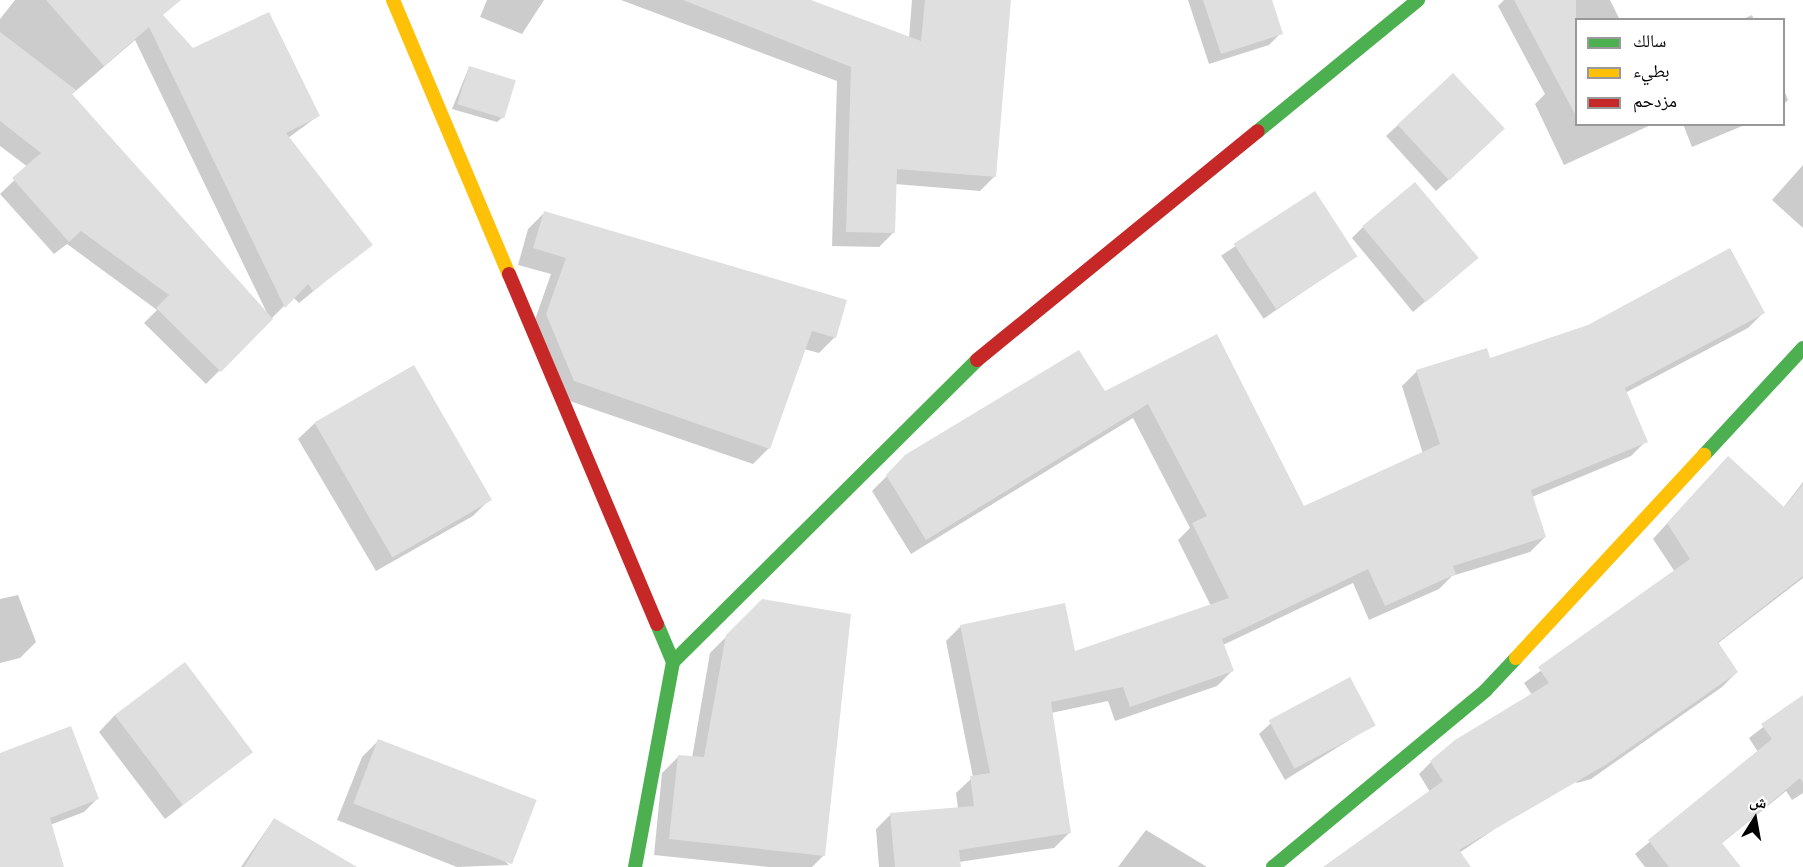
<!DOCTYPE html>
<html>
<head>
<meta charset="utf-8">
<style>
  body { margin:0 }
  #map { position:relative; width:1803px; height:867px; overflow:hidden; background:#fff; font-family:"Archivo Narrow","Noto Naskh Arabic",sans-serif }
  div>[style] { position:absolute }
  .shadow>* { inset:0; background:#0003; transform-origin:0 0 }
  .building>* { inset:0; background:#dfdfdf; transform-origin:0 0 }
  .fast>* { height:14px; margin:-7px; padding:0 7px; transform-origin:7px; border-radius:7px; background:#4caf50 }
  .slow>* { height:14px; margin:-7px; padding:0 7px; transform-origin:7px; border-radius:7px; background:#ffc107 }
  .jam>* { height:14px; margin:-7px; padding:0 7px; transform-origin:7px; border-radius:7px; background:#c62828 }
  span { translate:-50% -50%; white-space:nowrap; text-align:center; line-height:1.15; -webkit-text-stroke:5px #fff; paint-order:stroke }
  .legend { position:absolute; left:1575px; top:18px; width:210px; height:108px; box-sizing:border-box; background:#fff; border:2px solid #999; margin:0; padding:8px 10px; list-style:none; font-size:18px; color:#000 }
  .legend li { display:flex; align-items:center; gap:12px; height:30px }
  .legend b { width:30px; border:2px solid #999 }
  .north { position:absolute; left:1725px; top:789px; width:60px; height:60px; -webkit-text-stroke:4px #fff; paint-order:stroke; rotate:11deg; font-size:16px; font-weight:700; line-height:24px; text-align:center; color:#000 }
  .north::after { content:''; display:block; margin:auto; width:21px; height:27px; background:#000; clip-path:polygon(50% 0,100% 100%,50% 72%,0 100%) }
</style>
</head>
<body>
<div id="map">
  <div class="shadow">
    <div style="clip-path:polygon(evenodd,15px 0,149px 0,193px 50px,318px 116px,288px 138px,371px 244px,299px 303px,293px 297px,206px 384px,144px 323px,157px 310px,67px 244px,54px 254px,0 194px,28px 167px,0 146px,0 19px,15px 0,135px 40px,267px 313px,71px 95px,135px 40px)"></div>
    <div style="clip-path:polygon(487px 0,544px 0,522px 34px,480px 17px)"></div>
    <div style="clip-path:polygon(621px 0,807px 0,909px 38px,912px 0,1009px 0,994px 177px,980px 191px,895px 184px,894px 232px,879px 247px,832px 246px,837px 81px)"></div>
    <div style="clip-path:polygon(1188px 0,1270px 0,1281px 33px,1269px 45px,1209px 64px)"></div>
    <div style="clip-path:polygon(1504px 0,1610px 0,1620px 20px,1576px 20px,1576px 124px,1653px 124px,1564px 165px,1535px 104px,1545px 94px,1498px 6px)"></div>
    <div style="clip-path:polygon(1752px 15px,1754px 20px,1741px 20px)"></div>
    <div style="clip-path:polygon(469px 67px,503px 117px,497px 122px,452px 109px)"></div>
    <div style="clip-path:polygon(1784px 90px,1788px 100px,1784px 104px)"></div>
    <div style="clip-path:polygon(1683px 124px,1747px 124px,1692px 147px)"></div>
    <div style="clip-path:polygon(1398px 125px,1491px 141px,1436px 191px,1386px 136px)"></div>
    <div style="clip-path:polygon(1803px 165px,1803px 228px,1772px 200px)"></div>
    <div style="left:1314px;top:193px;width:76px;height:112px;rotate:56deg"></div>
    <div style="clip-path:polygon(544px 213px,835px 337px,819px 353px,804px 349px,769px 448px,753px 464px,558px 397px,531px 331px,551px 274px,518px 265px,528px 229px)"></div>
    <div style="clip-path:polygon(1363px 227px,1476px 258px,1413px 312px,1352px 238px)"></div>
    <div style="clip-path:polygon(1763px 313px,1748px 328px,1625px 393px,1646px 441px,1631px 456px,1532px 497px,1545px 537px,1530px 552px,1452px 576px,1439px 589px,1369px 620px,1353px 583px,1223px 645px,1232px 671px,1217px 686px,1115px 721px,1108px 701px,1051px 713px,1069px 833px,1054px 848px,959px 862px,959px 867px,879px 867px,876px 829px,891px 814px,958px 808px,956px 793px,973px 777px,946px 641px,961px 626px,1074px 653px,1211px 606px,1178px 540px,1190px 528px,1133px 418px,911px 554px,872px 491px,906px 457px,1104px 393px,1216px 336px,1303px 508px,1423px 454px,1402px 386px,1417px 371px)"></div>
    <div style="clip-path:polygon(315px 423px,490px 499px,473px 516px,376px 571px,298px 439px)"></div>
    <div style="clip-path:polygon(1713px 473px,1783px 508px,1803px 482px,1803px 578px,1717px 644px,1737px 672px,1722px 687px,1591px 779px,1577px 783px,1519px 708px,1532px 695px,1524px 683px,1675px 572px,1653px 539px)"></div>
    <div style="clip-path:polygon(18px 595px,36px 642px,20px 658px,0 663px,0 599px)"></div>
    <div style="clip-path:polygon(763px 600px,824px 855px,812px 867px,768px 867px,654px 855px,662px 773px,679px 756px,692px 758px,710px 653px)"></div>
    <div style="clip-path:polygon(1803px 696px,1803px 793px,1792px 800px,1786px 791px,1721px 844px,1739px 867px,1645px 867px,1635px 854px,1758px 752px,1749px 738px)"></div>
    <div style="clip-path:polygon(115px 715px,251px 752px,165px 819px,99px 732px)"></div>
    <div style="clip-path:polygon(1271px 723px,1375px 724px,1285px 780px,1259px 734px)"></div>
    <div style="clip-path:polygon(378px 741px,509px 865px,457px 867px,337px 820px,362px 757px)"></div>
    <div style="clip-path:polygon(0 754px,98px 798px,84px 812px,50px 825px,62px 867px,0 867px)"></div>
    <div style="clip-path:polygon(1431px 762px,1541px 798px,1459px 853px,1469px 867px,1329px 867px,1430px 792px,1419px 774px)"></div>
    <div style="clip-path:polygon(274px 819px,345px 867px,241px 867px)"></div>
    <div style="clip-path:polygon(1146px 830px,1207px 867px,1118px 867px)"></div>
  </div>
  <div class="building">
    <div style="clip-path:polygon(46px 0,181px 0,163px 15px,193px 48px,269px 12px,320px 116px,286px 133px,373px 245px,313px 291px,308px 284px,285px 308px,149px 27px,104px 66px)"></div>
    <div style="clip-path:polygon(683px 0,811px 0,921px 41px,925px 0,1011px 0,996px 177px,897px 169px,895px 233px,846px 232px,851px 67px)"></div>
    <div style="clip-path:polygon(1203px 0,1272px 0,1283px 34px,1221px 54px)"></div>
    <div style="clip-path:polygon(1514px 0,1576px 0,1576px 116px)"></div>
    <div style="clip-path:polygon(0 32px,76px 90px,72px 94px,273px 319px,221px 372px,156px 308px,169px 295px,81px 231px,69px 242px,12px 178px,41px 153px,0 121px)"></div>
    <div style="left:469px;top:66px;width:49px;height:40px;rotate:17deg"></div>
    <div style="left:1453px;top:73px;width:76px;height:76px;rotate:47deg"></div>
    <div style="left:1415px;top:182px;width:99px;height:69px;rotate:50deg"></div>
    <div style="left:1315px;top:191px;width:78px;height:97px;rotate:57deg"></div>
    <div style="clip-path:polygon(544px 211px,847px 300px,836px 338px,812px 331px,770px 449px,574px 381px,546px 314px,566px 258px,533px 248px)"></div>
    <div style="clip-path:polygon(1730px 248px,1765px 313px,1625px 388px,1648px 442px,1531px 490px,1546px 537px,1453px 566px,1456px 574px,1385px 606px,1368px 569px,1222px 639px,1234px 671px,1130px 707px,1123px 687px,1051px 702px,1071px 833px,959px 850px,961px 867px,895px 867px,890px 813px,974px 806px,970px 776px,990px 773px,960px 625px,1065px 603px,1075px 651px,1229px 598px,1192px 523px,1207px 516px,1148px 404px,926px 540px,886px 475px,905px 455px,1079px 350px,1105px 391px,1217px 334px,1304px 506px,1440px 444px,1416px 370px,1487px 348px,1490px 358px,1588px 325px)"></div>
    <div style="left:414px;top:365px;width:156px;height:115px;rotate:60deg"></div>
    <div style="clip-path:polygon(1728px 456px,1784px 507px,1803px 484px,1803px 576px,1718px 642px,1738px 672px,1607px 764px,1459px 850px,1471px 867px,1323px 867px,1443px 781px,1430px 761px,1455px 740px,1549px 683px,1538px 667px,1690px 559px,1667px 523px)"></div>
    <div style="clip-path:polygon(762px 599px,851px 614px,825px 856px,669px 839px,678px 755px,704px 757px,726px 635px)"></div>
    <div style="left:185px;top:662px;width:113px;height:88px;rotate:53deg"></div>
    <div style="left:1350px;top:677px;width:55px;height:92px;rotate:62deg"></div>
    <div style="clip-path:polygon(1803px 695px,1803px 783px,1800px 778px,1722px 843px,1741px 867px,1669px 867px,1648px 840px,1772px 739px,1761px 724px)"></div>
    <div style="clip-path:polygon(71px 726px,99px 799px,50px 818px,64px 867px,0 867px,0 753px)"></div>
    <div style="left:378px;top:739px;width:170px;height:69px;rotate:21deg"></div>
    <div style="clip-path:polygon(274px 818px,357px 867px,244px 867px)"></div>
  </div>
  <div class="fast">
    <div style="left:1258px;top:131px;width:207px;rotate:-39.3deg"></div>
    <div style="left:1704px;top:455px;width:146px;rotate:-47.2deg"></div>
    <div style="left:673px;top:662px;width:429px;rotate:-44.8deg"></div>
    <div style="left:635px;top:867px;width:208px;rotate:-79.5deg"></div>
    <div style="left:673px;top:662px;width:41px;rotate:-112.8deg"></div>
    <div style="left:1273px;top:867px;width:277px;rotate:-39.7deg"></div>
    <div style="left:1486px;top:690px;width:44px;rotate:-46.8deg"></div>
  </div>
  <div class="slow">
    <div style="left:393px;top:0;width:298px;rotate:67.1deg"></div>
    <div style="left:1516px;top:658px;width:277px;rotate:-47.2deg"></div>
  </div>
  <div class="jam">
    <div style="left:509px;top:274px;width:380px;rotate:67.1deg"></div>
    <div style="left:977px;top:360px;width:362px;rotate:-39.2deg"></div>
  </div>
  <ul class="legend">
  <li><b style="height:8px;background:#4caf50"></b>سالك</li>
  <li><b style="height:8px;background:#ffc107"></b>بطيء</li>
  <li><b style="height:8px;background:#c62828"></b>مزدحم</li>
  </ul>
  <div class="north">ش</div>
</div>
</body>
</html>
